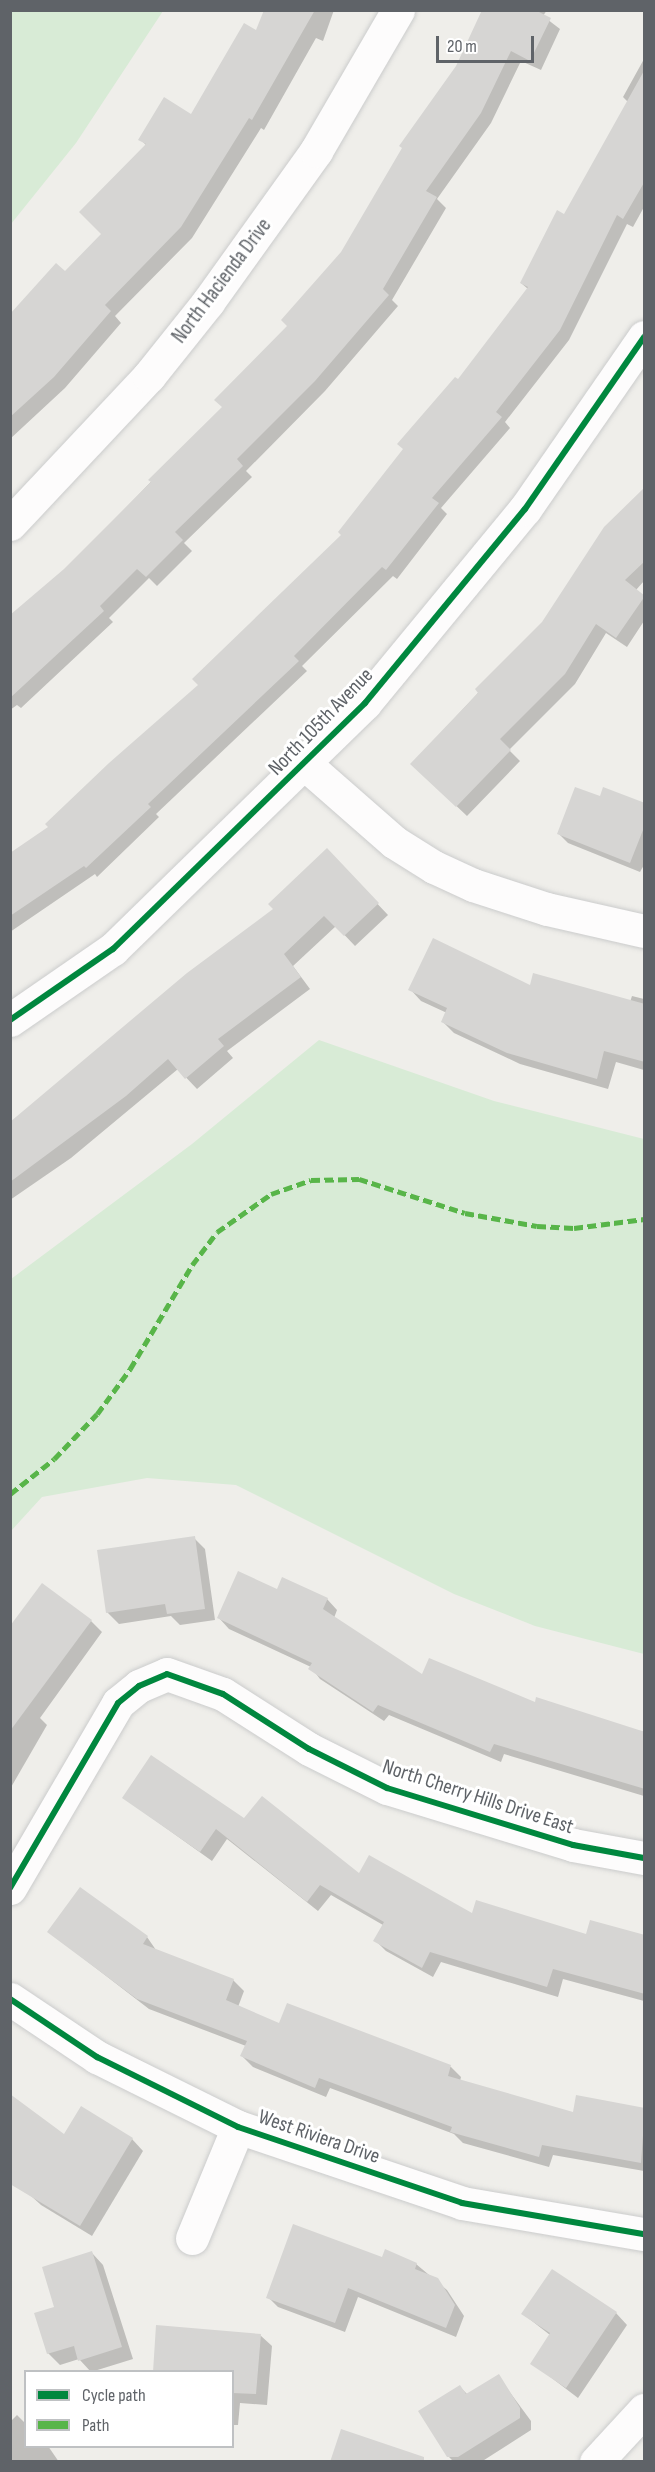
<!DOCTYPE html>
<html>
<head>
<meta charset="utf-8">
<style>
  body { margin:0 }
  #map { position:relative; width:655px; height:2472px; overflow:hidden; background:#efeeea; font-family:"Sofia Sans Condensed",sans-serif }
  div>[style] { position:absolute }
  .green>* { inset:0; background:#d8ebd6 }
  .shadow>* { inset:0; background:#0003 }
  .building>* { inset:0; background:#d6d5d3 }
  .roads { filter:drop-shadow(0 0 2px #cbcccc) drop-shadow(0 0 2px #cbcccc) }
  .street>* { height:33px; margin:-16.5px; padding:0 16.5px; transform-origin:16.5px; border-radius:16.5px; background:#fdfcfc }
  .quiet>* { height:4.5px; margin-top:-2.25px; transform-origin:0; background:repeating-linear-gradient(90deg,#58b549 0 9px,transparent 0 13.5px) }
  .cycleway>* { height:6px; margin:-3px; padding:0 3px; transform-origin:3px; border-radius:3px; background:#00873e }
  span { translate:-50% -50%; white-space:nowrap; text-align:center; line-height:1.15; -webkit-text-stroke:6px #fff; paint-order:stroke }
  .street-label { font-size:21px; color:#5f6368 }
  .frame { position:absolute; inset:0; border:12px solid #5f6368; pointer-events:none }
  .legend { position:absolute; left:24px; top:2370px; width:210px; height:78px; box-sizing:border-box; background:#fff; border:2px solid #bfc1c3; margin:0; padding:8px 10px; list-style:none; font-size:18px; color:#5f6368 }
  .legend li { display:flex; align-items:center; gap:12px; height:30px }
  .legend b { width:30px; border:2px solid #bfc1c3 }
  .scale { position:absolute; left:436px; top:36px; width:98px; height:27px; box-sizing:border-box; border:3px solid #5f6368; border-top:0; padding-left:8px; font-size:18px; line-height:21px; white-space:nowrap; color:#5f6368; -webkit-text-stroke:4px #fff; paint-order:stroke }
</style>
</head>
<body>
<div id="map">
  <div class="green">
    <div style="clip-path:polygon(11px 10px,163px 11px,76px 143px,11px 224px)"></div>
    <div style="clip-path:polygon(319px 1040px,494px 1101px,644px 1139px,644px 1654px,535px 1626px,454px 1594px,236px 1485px,147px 1478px,42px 1497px,11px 1531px,11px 1279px,192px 1144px)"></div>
  </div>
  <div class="shadow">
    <div style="clip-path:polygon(265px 10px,334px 10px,323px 41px,316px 38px,264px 130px,261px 128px,192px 238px,115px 316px,121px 323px,65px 388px,10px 439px,10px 319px,65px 273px,103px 234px,147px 146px,140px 139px,192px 116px,257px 32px)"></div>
    <div style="clip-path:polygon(484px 10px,547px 10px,543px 16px,560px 29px,541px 70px,521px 61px,491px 123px,437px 199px,446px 208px,392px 300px,398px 306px,325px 391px,246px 471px,252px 477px,184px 543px,192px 551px,157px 586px,149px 578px,109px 618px,113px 622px,21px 708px,17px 705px,10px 710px,10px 618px,65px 570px,223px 408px,289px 327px,342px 253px,457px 67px)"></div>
    <div style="clip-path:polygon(644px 59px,644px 207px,633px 227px,627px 224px,569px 340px,505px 422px,510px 428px,441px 508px,447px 514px,397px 579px,393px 576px,302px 666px,307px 671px,156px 814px,159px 817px,97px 877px,95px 874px,10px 932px,10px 855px,50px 828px,201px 685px,343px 535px,528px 289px,521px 283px,565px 216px,628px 102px,623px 97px)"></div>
    <div style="clip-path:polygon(644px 489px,644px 581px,636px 590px,644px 596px,644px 621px,627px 647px,606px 633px,575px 684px,509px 750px,520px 761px,467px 816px,412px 764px,543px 623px)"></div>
    <div style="clip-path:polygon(601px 798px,644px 805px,644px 865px,640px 872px,568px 843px,558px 833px)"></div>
    <div style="clip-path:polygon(337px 861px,388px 915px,355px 946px,336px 926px,293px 966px,310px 989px,227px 1051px,233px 1058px,197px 1089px,178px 1069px,71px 1158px,10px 1200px,10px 1124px)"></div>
    <div style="clip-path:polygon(531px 987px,630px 1002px,632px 996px,644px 999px,644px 1070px,616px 1062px,608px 1089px,520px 1064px,454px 1033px,443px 1022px,447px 1013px,421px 1001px,410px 989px)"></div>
    <div style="clip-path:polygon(194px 1538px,205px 1549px,215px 1620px,180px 1625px,171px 1616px,119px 1624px,107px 1612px)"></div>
    <div style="clip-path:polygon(278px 1591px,327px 1599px,337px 1610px,334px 1618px,423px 1677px,644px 1732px,644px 1796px,504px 1754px,501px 1762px,389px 1715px,384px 1721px,320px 1679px,311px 1667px,229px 1629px,219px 1618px)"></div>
    <div style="clip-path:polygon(91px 1621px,102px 1632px,40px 1718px,47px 1725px,10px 1789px,10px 1627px)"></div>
    <div style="clip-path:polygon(124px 1798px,244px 1820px,360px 1875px,473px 1915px,587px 1936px,644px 1937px,644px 2001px,563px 1979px,558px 1997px,441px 1962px,433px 1977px,386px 1951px,375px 1940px,383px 1925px,331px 1895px,318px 1911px,227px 1839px,212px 1861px)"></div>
    <div style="clip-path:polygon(81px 1889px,147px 1937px,156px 1950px,233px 1980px,244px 1991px,238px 2007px,280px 2025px,288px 2005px,451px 2067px,461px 2077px,460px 2081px,574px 2114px,644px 2109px,644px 2171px,553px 2155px,549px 2167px,463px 2143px,454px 2134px,330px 2088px,326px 2097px,253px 2067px,242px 2056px,246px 2046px,149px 2009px,49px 1932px)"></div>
    <div style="clip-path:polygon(65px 2136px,132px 2139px,143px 2151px,92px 2236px,41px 2205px,29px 2194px)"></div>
    <div style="clip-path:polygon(92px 2253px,103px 2265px,133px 2359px,91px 2372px,79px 2359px,60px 2365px,48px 2353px,56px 2308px)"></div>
    <div style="clip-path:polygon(383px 2259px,416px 2264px,447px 2290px,464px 2316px,456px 2337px,358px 2297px,345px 2332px,278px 2307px,268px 2297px)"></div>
    <div style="clip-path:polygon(616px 2313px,627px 2325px,578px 2398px,532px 2363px,550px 2335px,523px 2314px)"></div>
    <div style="clip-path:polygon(260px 2335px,272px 2346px,267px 2405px,240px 2403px,238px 2425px,232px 2425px,232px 2372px)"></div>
    <div style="clip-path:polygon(498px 2376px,531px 2421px,531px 2430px,481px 2462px,454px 2462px,449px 2457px,460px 2387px,468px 2395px)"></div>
    <div style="clip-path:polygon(17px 2415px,26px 2424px,26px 2446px,48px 2446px,59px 2462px,10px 2462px,10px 2422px)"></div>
  </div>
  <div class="building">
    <div style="clip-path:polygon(264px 10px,315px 10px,252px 120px,249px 118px,181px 227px,105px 305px,111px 311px,54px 377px,10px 417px,10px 314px,56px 263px,65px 271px,101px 234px,79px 212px,146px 144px,138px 140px,164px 97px,191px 114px,244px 23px,256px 30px)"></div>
    <div style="clip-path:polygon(482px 10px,535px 10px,551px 18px,530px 61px,511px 51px,481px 113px,426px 191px,437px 197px,383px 289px,389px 295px,315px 381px,237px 459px,243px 466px,175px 532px,183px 540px,146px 577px,137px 569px,100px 606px,104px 611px,10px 698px,10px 615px,64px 569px,151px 482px,148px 480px,222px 407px,214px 400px,287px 326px,281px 320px,341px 252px,402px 148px,399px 146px,456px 66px)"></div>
    <div style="clip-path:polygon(645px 69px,645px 181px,623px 219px,617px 215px,560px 330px,496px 412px,502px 417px,432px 498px,439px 503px,386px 570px,382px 567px,294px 656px,299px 661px,148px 804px,151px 807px,86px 868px,84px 866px,10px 916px,10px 853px,48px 827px,45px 824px,109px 763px,198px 685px,192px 679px,341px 535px,338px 532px,403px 449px,397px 444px,455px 377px,458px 379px,528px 287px,520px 283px,557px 210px,564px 214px)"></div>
    <div style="clip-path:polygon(645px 487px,645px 561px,625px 580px,645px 596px,616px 638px,596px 624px,565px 674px,500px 739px,511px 750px,456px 807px,410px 764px,478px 693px,475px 689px,542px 622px,604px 527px)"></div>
    <div style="clip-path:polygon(575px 787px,600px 796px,603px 787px,645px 803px,645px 825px,630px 863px,557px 834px)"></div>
    <div style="clip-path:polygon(327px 848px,379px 903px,344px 936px,324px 916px,284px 954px,301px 977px,218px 1039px,224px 1046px,185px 1079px,168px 1059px,126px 1096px,10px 1182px,10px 1122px,187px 973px,273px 909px,268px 904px)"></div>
    <div style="clip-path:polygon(433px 938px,530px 985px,533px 973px,645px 1004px,645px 1062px,604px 1051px,597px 1079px,507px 1053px,441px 1022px,447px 1008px,408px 990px)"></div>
    <div style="clip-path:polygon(195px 1536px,205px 1609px,167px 1614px,165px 1604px,106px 1613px,97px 1550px)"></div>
    <div style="clip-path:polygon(238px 1571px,277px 1589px,282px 1577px,328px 1598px,323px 1609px,422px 1674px,429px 1658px,535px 1702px,536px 1697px,645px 1732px,645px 1789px,494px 1744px,490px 1752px,378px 1705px,373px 1712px,308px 1669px,312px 1663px,217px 1618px)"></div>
    <div style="clip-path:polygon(42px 1583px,92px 1620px,10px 1731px,10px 1626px)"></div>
    <div style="clip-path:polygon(151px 1755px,244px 1818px,262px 1796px,359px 1873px,369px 1855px,472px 1913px,476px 1900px,586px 1934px,590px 1920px,645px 1935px,645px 1994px,553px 1969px,547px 1987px,430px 1952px,422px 1968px,373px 1941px,384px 1922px,320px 1885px,307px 1902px,216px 1829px,200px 1852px,122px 1798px)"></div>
    <div style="clip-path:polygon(80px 1887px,148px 1936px,143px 1944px,234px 1979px,226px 2000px,279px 2023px,287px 2003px,451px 2065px,448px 2076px,573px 2112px,576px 2095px,645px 2108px,641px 2163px,542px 2145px,539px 2157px,450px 2132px,452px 2127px,319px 2078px,315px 2088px,240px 2056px,247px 2041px,137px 1999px,47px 1932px)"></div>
    <div style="clip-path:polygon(10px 2094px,64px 2134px,81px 2106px,133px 2138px,80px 2226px,10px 2184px)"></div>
    <div style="clip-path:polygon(293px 2224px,382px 2257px,385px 2249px,417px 2263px,415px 2269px,438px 2278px,455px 2305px,446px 2328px,348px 2288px,335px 2323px,266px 2298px)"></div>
    <div style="clip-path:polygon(92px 2251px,122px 2347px,78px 2361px,74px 2346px,47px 2354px,34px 2313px,54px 2307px,42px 2267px)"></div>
    <div style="clip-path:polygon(552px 2269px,617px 2312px,566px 2388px,530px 2364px,550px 2333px,521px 2314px)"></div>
    <div style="clip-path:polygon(156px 2325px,261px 2334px,256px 2394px,232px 2393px,232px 2372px,153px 2372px)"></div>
    <div style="clip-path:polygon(499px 2374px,520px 2408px,520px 2418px,458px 2457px,447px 2457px,418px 2411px,460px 2385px,466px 2394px)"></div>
    <div style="clip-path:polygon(341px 2429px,424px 2457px,424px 2462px,330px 2462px)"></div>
  </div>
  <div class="roads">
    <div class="street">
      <div style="left:10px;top:524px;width:203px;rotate:-46.8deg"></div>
      <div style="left:149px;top:376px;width:95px;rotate:-51.4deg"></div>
      <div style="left:208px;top:302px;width:186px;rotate:-54.4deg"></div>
      <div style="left:316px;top:151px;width:163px;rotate:-59.8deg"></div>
      <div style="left:305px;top:764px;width:118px;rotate:41.2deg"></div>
      <div style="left:394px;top:842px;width:47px;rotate:32deg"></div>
      <div style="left:434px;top:867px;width:43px;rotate:24.8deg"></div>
      <div style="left:473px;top:885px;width:78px;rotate:18deg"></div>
      <div style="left:547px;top:909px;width:99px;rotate:12.8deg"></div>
      <div style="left:10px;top:1020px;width:125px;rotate:-34.6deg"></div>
      <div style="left:113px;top:949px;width:352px;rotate:-44.3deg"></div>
      <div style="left:365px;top:703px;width:251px;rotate:-50.5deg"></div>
      <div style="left:525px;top:509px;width:209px;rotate:-55.3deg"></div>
      <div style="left:10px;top:1888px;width:214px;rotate:-59.7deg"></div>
      <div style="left:118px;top:1703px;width:27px;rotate:-39deg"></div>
      <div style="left:139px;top:1686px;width:30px;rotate:-23deg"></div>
      <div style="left:167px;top:1674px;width:59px;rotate:19.7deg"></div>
      <div style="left:223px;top:1694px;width:102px;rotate:32.6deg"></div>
      <div style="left:309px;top:1749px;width:87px;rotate:26.6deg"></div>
      <div style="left:387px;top:1788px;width:195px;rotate:17deg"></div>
      <div style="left:573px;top:1845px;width:72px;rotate:10.4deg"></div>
      <div style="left:10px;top:1999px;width:105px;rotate:33.7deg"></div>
      <div style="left:97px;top:2057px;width:157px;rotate:26.4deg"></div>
      <div style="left:238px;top:2127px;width:237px;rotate:18.7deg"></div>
      <div style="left:462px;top:2203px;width:185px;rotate:9.7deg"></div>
      <div style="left:192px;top:2238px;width:120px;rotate:-67.5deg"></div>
      <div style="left:596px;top:2462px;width:71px;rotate:-47.3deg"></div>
    </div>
  </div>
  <div class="quiet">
    <div style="left:10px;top:1494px;width:56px;rotate:-38.5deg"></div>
    <div style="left:54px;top:1459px;width:62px;rotate:-46.3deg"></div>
    <div style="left:97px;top:1414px;width:56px;rotate:-53.7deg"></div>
    <div style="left:130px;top:1369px;width:121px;rotate:-59.2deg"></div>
    <div style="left:192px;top:1265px;width:41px;rotate:-52.9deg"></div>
    <div style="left:217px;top:1232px;width:66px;rotate:-35.1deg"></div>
    <div style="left:271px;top:1194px;width:42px;rotate:-19.3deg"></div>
    <div style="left:311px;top:1180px;width:48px;rotate:-1.2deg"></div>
    <div style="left:359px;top:1179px;width:111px;rotate:17.8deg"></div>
    <div style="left:465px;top:1213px;width:73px;rotate:10.2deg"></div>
    <div style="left:537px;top:1226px;width:37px;rotate:3deg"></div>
    <div style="left:574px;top:1228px;width:71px;rotate:-7.3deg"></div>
  </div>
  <div class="cycleway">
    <div style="left:10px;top:1020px;width:125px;rotate:-34.6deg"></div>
    <div style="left:113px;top:949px;width:352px;rotate:-44.3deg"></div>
    <div style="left:365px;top:703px;width:251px;rotate:-50.5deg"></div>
    <div style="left:525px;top:509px;width:209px;rotate:-55.3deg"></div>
    <div style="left:10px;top:1888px;width:214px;rotate:-59.7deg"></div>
    <div style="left:118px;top:1703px;width:27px;rotate:-39deg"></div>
    <div style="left:139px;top:1686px;width:30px;rotate:-23deg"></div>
    <div style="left:167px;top:1674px;width:59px;rotate:19.7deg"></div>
    <div style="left:223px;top:1694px;width:102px;rotate:32.6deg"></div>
    <div style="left:309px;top:1749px;width:87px;rotate:26.6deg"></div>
    <div style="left:387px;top:1788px;width:195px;rotate:17deg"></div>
    <div style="left:573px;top:1845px;width:72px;rotate:10.4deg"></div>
    <div style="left:10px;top:1999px;width:105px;rotate:33.7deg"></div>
    <div style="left:97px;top:2057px;width:157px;rotate:26.4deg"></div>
    <div style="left:238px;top:2127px;width:237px;rotate:18.7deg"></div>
    <div style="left:462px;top:2203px;width:185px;rotate:9.7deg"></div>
  </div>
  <div class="street-label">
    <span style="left:222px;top:281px;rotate:-53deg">North Hacienda Drive</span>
    <span style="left:321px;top:722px;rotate:-46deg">North 105th Avenue</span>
    <span style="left:478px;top:1797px;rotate:18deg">North Cherry Hills Drive East</span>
    <span style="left:319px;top:2137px;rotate:19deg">West Riviera Drive</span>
  </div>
  <div class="frame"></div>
  <ul class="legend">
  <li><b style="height:8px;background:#00873e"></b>Cycle path</li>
  <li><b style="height:8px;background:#58b549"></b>Path</li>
  </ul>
  <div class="scale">20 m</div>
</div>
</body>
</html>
